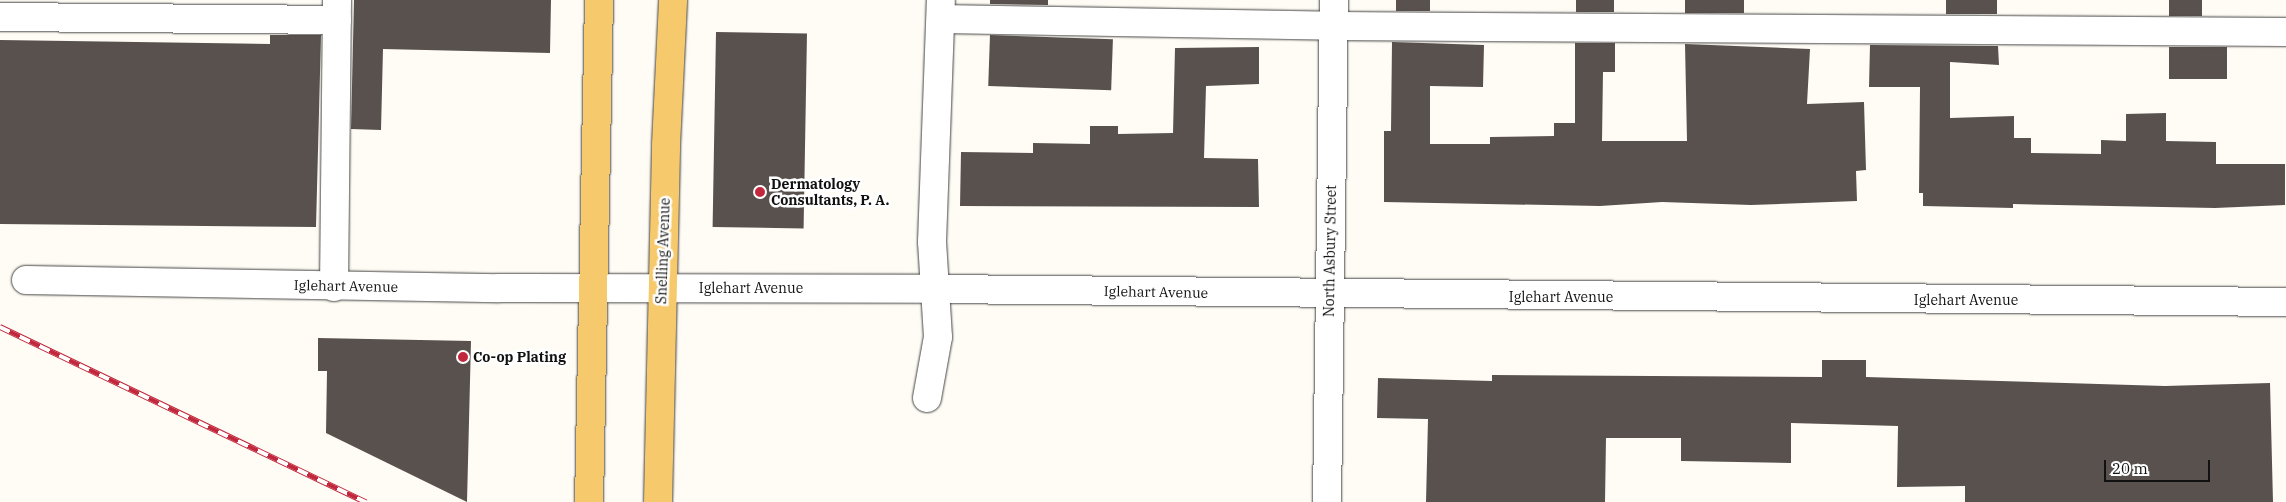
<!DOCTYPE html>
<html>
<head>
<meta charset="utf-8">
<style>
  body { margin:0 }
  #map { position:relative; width:2286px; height:502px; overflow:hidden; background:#fffcf5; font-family:"IBM Plex Serif",serif }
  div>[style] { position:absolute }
  .building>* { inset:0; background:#59514d; transform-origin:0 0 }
  .roads { filter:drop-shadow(0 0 1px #444) drop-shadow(0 0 1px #444) }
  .minor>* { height:28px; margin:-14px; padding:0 14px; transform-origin:14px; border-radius:14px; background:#fff }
  .major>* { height:28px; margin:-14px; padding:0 14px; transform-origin:14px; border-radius:14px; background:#f7c96d }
  .rail>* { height:5.5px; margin-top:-2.75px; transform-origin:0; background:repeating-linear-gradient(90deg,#fff 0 11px,#c1283d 0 22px); box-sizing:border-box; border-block:1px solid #c1283d }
  .dots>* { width:14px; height:14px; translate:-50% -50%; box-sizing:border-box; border:2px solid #fff; border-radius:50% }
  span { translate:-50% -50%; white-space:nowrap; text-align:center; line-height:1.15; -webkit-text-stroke:5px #fff; paint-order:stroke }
  .poi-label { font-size:14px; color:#111; font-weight:700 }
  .left { translate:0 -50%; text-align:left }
  .street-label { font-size:14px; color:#111 }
  .scale { position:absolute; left:2104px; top:460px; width:106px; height:22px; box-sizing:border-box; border:2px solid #111; border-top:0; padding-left:6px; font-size:15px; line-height:18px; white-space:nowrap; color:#111; -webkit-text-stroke:4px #fff; paint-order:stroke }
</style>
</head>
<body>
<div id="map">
  <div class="building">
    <div style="clip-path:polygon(354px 0,551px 0,550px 53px,383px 49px,381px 130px,351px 129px)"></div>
    <div style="clip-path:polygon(990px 0,1048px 0,1048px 5px,990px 4px)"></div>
    <div style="left:1396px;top:0;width:34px;height:11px"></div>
    <div style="left:1576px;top:0;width:38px;height:12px"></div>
    <div style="left:1685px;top:0;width:59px;height:13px"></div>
    <div style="left:1946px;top:0;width:51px;height:14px"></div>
    <div style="left:2169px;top:0;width:33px;height:16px"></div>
    <div style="left:716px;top:32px;width:91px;height:195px;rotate:1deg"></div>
    <div style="clip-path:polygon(270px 35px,321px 35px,316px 227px,0 224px,0 40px,270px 44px)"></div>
    <div style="left:990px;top:35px;width:123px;height:51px;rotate:2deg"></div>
    <div style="clip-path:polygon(1392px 42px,1484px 45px,1483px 87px,1430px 86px,1430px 144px,1490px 144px,1490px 137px,1554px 136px,1554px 123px,1575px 123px,1575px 43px,1615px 43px,1615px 72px,1603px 72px,1602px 141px,1687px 141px,1685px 44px,1810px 49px,1807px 104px,1864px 102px,1866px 170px,1856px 171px,1857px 201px,1751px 205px,1662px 202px,1600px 206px,1384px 202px,1384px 131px,1391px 131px)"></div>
    <div style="clip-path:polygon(1870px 45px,1998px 46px,1999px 65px,1950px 62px,1950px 118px,2014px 116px,2014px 138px,2031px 138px,2031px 153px,2101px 154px,2101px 140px,2126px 141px,2126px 114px,2166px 113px,2166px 141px,2216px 142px,2216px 164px,2285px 164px,2285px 205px,2215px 208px,2013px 204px,2013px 208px,1923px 206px,1923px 193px,1919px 193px,1920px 87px,1869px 87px)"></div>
    <div style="clip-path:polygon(1259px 47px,1259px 84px,1206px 86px,1204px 158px,1258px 159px,1259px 207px,960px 206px,961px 152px,1033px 153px,1033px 143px,1090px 144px,1090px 126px,1118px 126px,1118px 134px,1173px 133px,1175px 48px)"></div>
    <div style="left:2169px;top:47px;width:58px;height:32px"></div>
    <div style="clip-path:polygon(318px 338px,471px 341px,467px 502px,326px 433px,327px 371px,318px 371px)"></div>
    <div style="clip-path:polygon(1822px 360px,1866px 360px,1866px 377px,2165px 386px,2270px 383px,2273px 502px,1965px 502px,1965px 486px,1897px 487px,1898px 426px,1791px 423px,1791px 463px,1681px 461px,1681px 438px,1606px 438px,1605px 502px,1426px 502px,1428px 419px,1377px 418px,1378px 378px,1492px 381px,1492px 375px,1822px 377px)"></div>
  </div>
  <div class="roads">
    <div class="minor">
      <div style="left:0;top:17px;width:337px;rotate:0.5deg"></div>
      <div style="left:941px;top:19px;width:393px;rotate:1deg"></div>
      <div style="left:1334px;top:26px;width:952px;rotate:0.36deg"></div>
      <div style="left:26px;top:280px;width:473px;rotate:1deg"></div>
      <div style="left:499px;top:288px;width:436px;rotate:0.1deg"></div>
      <div style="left:935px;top:289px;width:1351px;rotate:0.55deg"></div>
      <div style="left:334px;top:287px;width:287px;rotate:-89.4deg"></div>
      <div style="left:927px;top:398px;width:62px;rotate:-79.8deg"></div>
      <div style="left:938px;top:337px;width:95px;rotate:-93.6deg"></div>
      <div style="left:932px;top:242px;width:241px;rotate:-87.9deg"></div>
      <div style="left:1327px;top:502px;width:502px;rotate:-89.2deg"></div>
    </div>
    <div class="major">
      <div style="left:589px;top:502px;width:502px;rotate:-88.86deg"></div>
      <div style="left:658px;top:502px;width:357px;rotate:-88.7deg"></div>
      <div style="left:666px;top:145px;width:145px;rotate:-87.2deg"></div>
    </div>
  </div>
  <div class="rail">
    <div style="left:0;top:327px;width:406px;rotate:25.6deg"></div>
  </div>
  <div class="dots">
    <div style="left:760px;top:192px;background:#c1283d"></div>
    <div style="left:463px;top:357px;background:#c1283d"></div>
  </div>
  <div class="poi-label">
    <span class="left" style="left:771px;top:192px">Dermatology<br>Consultants, P. A.</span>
    <span class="left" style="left:473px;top:357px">Co-op Plating</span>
  </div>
  <div class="street-label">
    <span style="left:663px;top:251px;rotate:-88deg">Snelling Avenue</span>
    <span style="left:1330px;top:251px;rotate:-89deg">North Asbury Street</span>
    <span style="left:346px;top:286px;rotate:1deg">Iglehart Avenue</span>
    <span style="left:751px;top:288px">Iglehart Avenue</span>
    <span style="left:1156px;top:292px;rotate:1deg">Iglehart Avenue</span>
    <span style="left:1561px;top:297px">Iglehart Avenue</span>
    <span style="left:1966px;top:300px">Iglehart Avenue</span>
  </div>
  <div class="scale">20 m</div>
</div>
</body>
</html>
